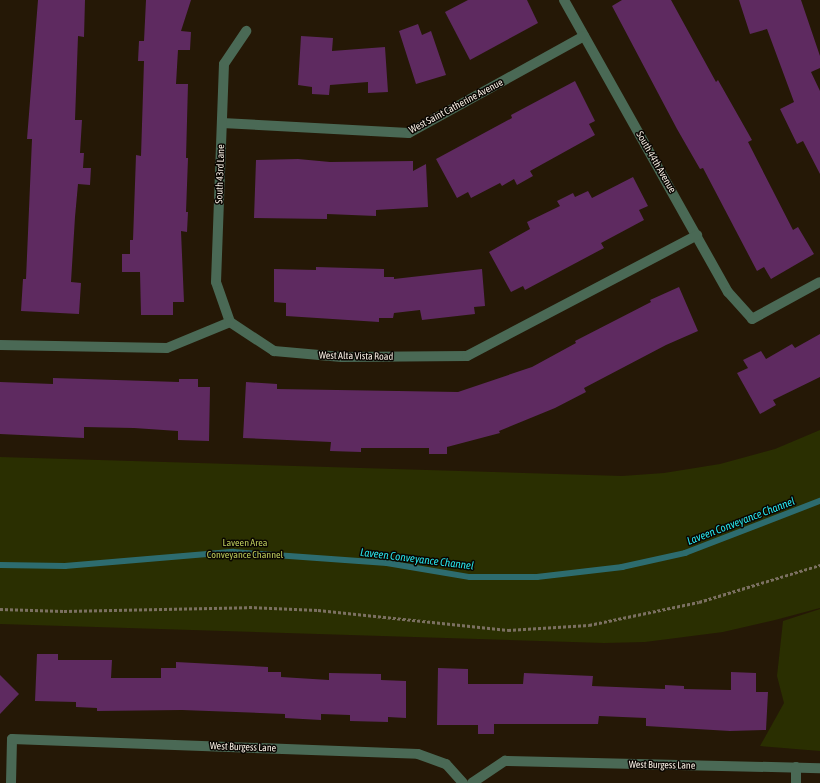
<!DOCTYPE html>
<html>
<head>
<meta charset="utf-8">
<style>
  body { margin:0 }
  #map { position:relative; width:820px; height:783px; overflow:hidden; background:#251806; font-family:"Asap Condensed",sans-serif }
  div>[style] { position:absolute }
  .green>* { inset:0; background:#2a2f01 }
  .stream>* { height:5.5px; margin:-2.75px; padding:0 2.75px; transform-origin:2.75px; border-radius:2.75px; background:#2d6c6f }
  .building>* { inset:0; background:#5e2a60 }
  .path>* { height:2.5px; margin-top:-1.25px; transform-origin:0; background:repeating-linear-gradient(90deg,#7b7061 0 3px,transparent 0 5px) }
  .minor>* { height:10px; margin:-5px; padding:0 5px; transform-origin:5px; border-radius:5px; background:#4a6955 }
  span { translate:-50% -50%; white-space:nowrap; text-align:center; line-height:1.15; -webkit-text-stroke:3px #090501; paint-order:stroke }
  .street-label { font-size:10px; color:#f4ebe0 }
  .park-label { font-size:10px; color:#bccb5c }
  .water-label { font-size:11px; color:#28e4ea; font-style:italic }
</style>
</head>
<body>
<div id="map">
  <div class="green">
    <div style="clip-path:polygon(820px 430px,820px 608px,775px 620px,723px 632px,645px 642px,604px 643px,0 624px,0 457px,622px 476px,664px 473px,720px 464px,775px 449px)"></div>
    <div style="clip-path:polygon(820px 609px,820px 751px,760px 746px,784px 703px,777px 676px,783px 621px)"></div>
  </div>
  <div class="stream">
    <div style="left:0;top:565px;width:65px;rotate:0.9deg"></div>
    <div style="left:65px;top:566px;width:169px;rotate:-4.8deg"></div>
    <div style="left:233px;top:552px;width:154px;rotate:4.1deg"></div>
    <div style="left:387px;top:563px;width:84px;rotate:9.6deg"></div>
    <div style="left:470px;top:577px;width:67px"></div>
    <div style="left:537px;top:577px;width:86px;rotate:-6.7deg"></div>
    <div style="left:622px;top:567px;width:65px;rotate:-12.5deg"></div>
    <div style="left:685px;top:553px;width:145px;rotate:-21.1deg"></div>
  </div>
  <div class="building">
    <div style="clip-path:polygon(38px 0,85px 0,84px 37px,78px 36px,75px 120px,82px 120px,80px 153px,84px 153px,83px 168px,91px 168px,90px 185px,78px 184px,75px 217px,71px 282px,81px 283px,79px 314px,21px 311px,23px 279px,26px 279px,32px 139px,27px 139px)"></div>
    <div style="clip-path:polygon(146px 0,191px 0,181px 31px,191px 32px,190px 50px,178px 50px,176px 84px,188px 84px,186px 158px,188px 158px,186px 212px,188px 212px,187px 232px,181px 231px,184px 302px,173px 302px,173px 315px,141px 315px,140px 272px,122px 272px,122px 254px,130px 254px,130px 240px,133px 240px,136px 155px,141px 156px,144px 61px,138px 61px,139px 41px,144px 41px)"></div>
    <div style="clip-path:polygon(468px 0,527px 0,538px 23px,470px 60px,445px 12px)"></div>
    <div style="clip-path:polygon(622px 0,671px 0,716px 82px,718px 80px,752px 140px,748px 142px,793px 230px,798px 227px,814px 254px,771px 279px,764px 267px,757px 271px,703px 168px,700px 169px,677px 129px,612px 6px)"></div>
    <div style="clip-path:polygon(739px 0,801px 0,820px 56px,820px 68px,811px 72px,820px 91px,820px 174px,803px 141px,797px 144px,780px 109px,794px 102px,767px 29px,750px 34px)"></div>
    <div style="clip-path:polygon(418px 24px,422px 35px,431px 31px,446px 75px,416px 84px,399px 31px)"></div>
    <div style="clip-path:polygon(301px 36px,333px 38px,332px 51px,385px 47px,388px 92px,368px 93px,368px 82px,330px 85px,329px 95px,312px 94px,312px 87px,298px 85px)"></div>
    <div style="clip-path:polygon(575px 81px,595px 121px,589px 124px,595px 135px,530px 171px,533px 176px,517px 185px,514px 179px,502px 186px,500px 183px,471px 198px,468px 192px,457px 198px,436px 159px,512px 118px,511px 115px)"></div>
    <div style="clip-path:polygon(298px 159px,330px 162px,413px 161px,413px 171px,426px 164px,428px 207px,376px 210px,376px 216px,327px 214px,327px 219px,254px 218px,256px 160px)"></div>
    <div style="clip-path:polygon(633px 177px,648px 206px,639px 210px,644px 220px,601px 243px,604px 248px,525px 290px,523px 286px,511px 292px,489px 252px,530px 229px,527px 222px,560px 206px,557px 201px,573px 193px,575px 197px,588px 191px,592px 198px)"></div>
    <div style="clip-path:polygon(316px 267px,384px 269px,384px 277px,394px 277px,394px 279px,482px 269px,485px 306px,474px 307px,475px 314px,422px 320px,420px 310px,394px 313px,393px 318px,379px 318px,379px 322px,286px 316px,286px 303px,274px 302px,274px 269px,316px 270px)"></div>
    <div style="clip-path:polygon(679px 287px,698px 331px,666px 345px,584px 388px,586px 392px,555px 408px,499px 431px,500px 433px,447px 447px,447px 454px,429px 454px,429px 448px,361px 448px,361px 452px,330px 451px,331px 442px,243px 438px,246px 382px,277px 384px,277px 389px,458px 392px,532px 367px,576px 343px,575px 341px,651px 302px,650px 300px)"></div>
    <div style="clip-path:polygon(820px 334px,820px 377px,773px 400px,776px 405px,760px 414px,737px 373px,748px 368px,743px 360px,761px 351px,766px 359px,792px 344px,795px 348px)"></div>
    <div style="clip-path:polygon(53px 378px,179px 382px,179px 379px,198px 379px,198px 387px,210px 387px,209px 441px,178px 440px,178px 431px,134px 428px,84px 427px,84px 438px,0 434px,0 382px,53px 384px)"></div>
    <div style="clip-path:polygon(37px 654px,58px 654px,58px 660px,112px 660px,111px 678px,161px 678px,161px 668px,176px 668px,176px 662px,268px 667px,268px 672px,281px 672px,281px 677px,329px 680px,329px 673px,381px 674px,381px 680px,406px 681px,406px 718px,388px 717px,388px 722px,350px 721px,350px 715px,321px 714px,321px 720px,285px 718px,285px 714px,182px 710px,97px 711px,97px 708px,76px 707px,76px 702px,35px 701px)"></div>
    <div style="clip-path:polygon(438px 668px,468px 669px,468px 684px,523px 684px,524px 673px,593px 676px,592px 686px,665px 689px,665px 685px,684px 686px,684px 689px,731px 690px,731px 672px,756px 673px,756px 692px,768px 692px,766px 730px,730px 731px,646px 726px,646px 718px,599px 716px,598px 724px,494px 724px,494px 734px,478px 734px,478px 725px,437px 725px)"></div>
    <div style="clip-path:polygon(0 675px,19px 694px,0 714px)"></div>
  </div>
  <div class="path">
    <div style="left:0;top:609px;width:64px;rotate:1.8deg"></div>
    <div style="left:64px;top:611px;width:185px;rotate:-1.2deg"></div>
    <div style="left:249px;top:607px;width:69px;rotate:2.5deg"></div>
    <div style="left:318px;top:610px;width:191px;rotate:6deg"></div>
    <div style="left:508px;top:630px;width:81px;rotate:-3.5deg"></div>
    <div style="left:589px;top:625px;width:112px;rotate:-11.8deg"></div>
    <div style="left:699px;top:602px;width:127px;rotate:-17deg"></div>
  </div>
  <div class="minor">
    <div style="left:564px;top:0;width:335px;rotate:60.7deg"></div>
    <div style="left:728px;top:292px;width:36px;rotate:48deg"></div>
    <div style="left:752px;top:319px;width:77px;rotate:-28.6deg"></div>
    <div style="left:222px;top:123px;width:187px;rotate:3.1deg"></div>
    <div style="left:409px;top:133px;width:200px;rotate:-29deg"></div>
    <div style="left:230px;top:322px;width:42px;rotate:-109.3deg"></div>
    <div style="left:216px;top:282px;width:218px;rotate:-87.9deg"></div>
    <div style="left:224px;top:64px;width:40px;rotate:-56deg"></div>
    <div style="left:0;top:345px;width:167px;rotate:1deg"></div>
    <div style="left:167px;top:348px;width:68px;rotate:-22.4deg"></div>
    <div style="left:230px;top:322px;width:53px;rotate:33.4deg"></div>
    <div style="left:274px;top:351px;width:68px;rotate:5deg"></div>
    <div style="left:342px;top:357px;width:125px;rotate:-0.5deg"></div>
    <div style="left:467px;top:356px;width:260px;rotate:-27.7deg"></div>
    <div style="left:11px;top:783px;width:44px;rotate:-88.7deg"></div>
    <div style="left:12px;top:739px;width:406px;rotate:2.1deg"></div>
    <div style="left:418px;top:754px;width:30px;rotate:20deg"></div>
    <div style="left:446px;top:764px;width:25px;rotate:48deg"></div>
    <div style="left:472px;top:783px;width:40px;rotate:-34deg"></div>
    <div style="left:505px;top:761px;width:315px;rotate:1.3deg"></div>
    <div style="left:796px;top:783px;width:16px;rotate:-90deg"></div>
  </div>
  <div class="street-label">
    <span style="left:456px;top:106px;rotate:-28deg">West Saint Catherine Avenue</span>
    <span style="left:656px;top:162px;rotate:60deg">South 44th Avenue</span>
    <span style="left:220px;top:174px;rotate:-88deg">South 43rd Lane</span>
    <span style="left:356px;top:356px;rotate:1deg">West Alta Vista Road</span>
    <span style="left:243px;top:747px;rotate:2deg">West Burgess Lane</span>
    <span style="left:662px;top:765px;rotate:1deg">West Burgess Lane</span>
  </div>
  <div class="park-label">
    <span style="left:245px;top:548px">Laveen Area<br>Conveyance Channel</span>
  </div>
  <div class="water-label">
    <span style="left:741px;top:521px;rotate:-21deg">Laveen Conveyance Channel</span>
    <span style="left:417px;top:559px;rotate:7deg">Laveen Conveyance Channel</span>
  </div>
</div>
</body>
</html>
